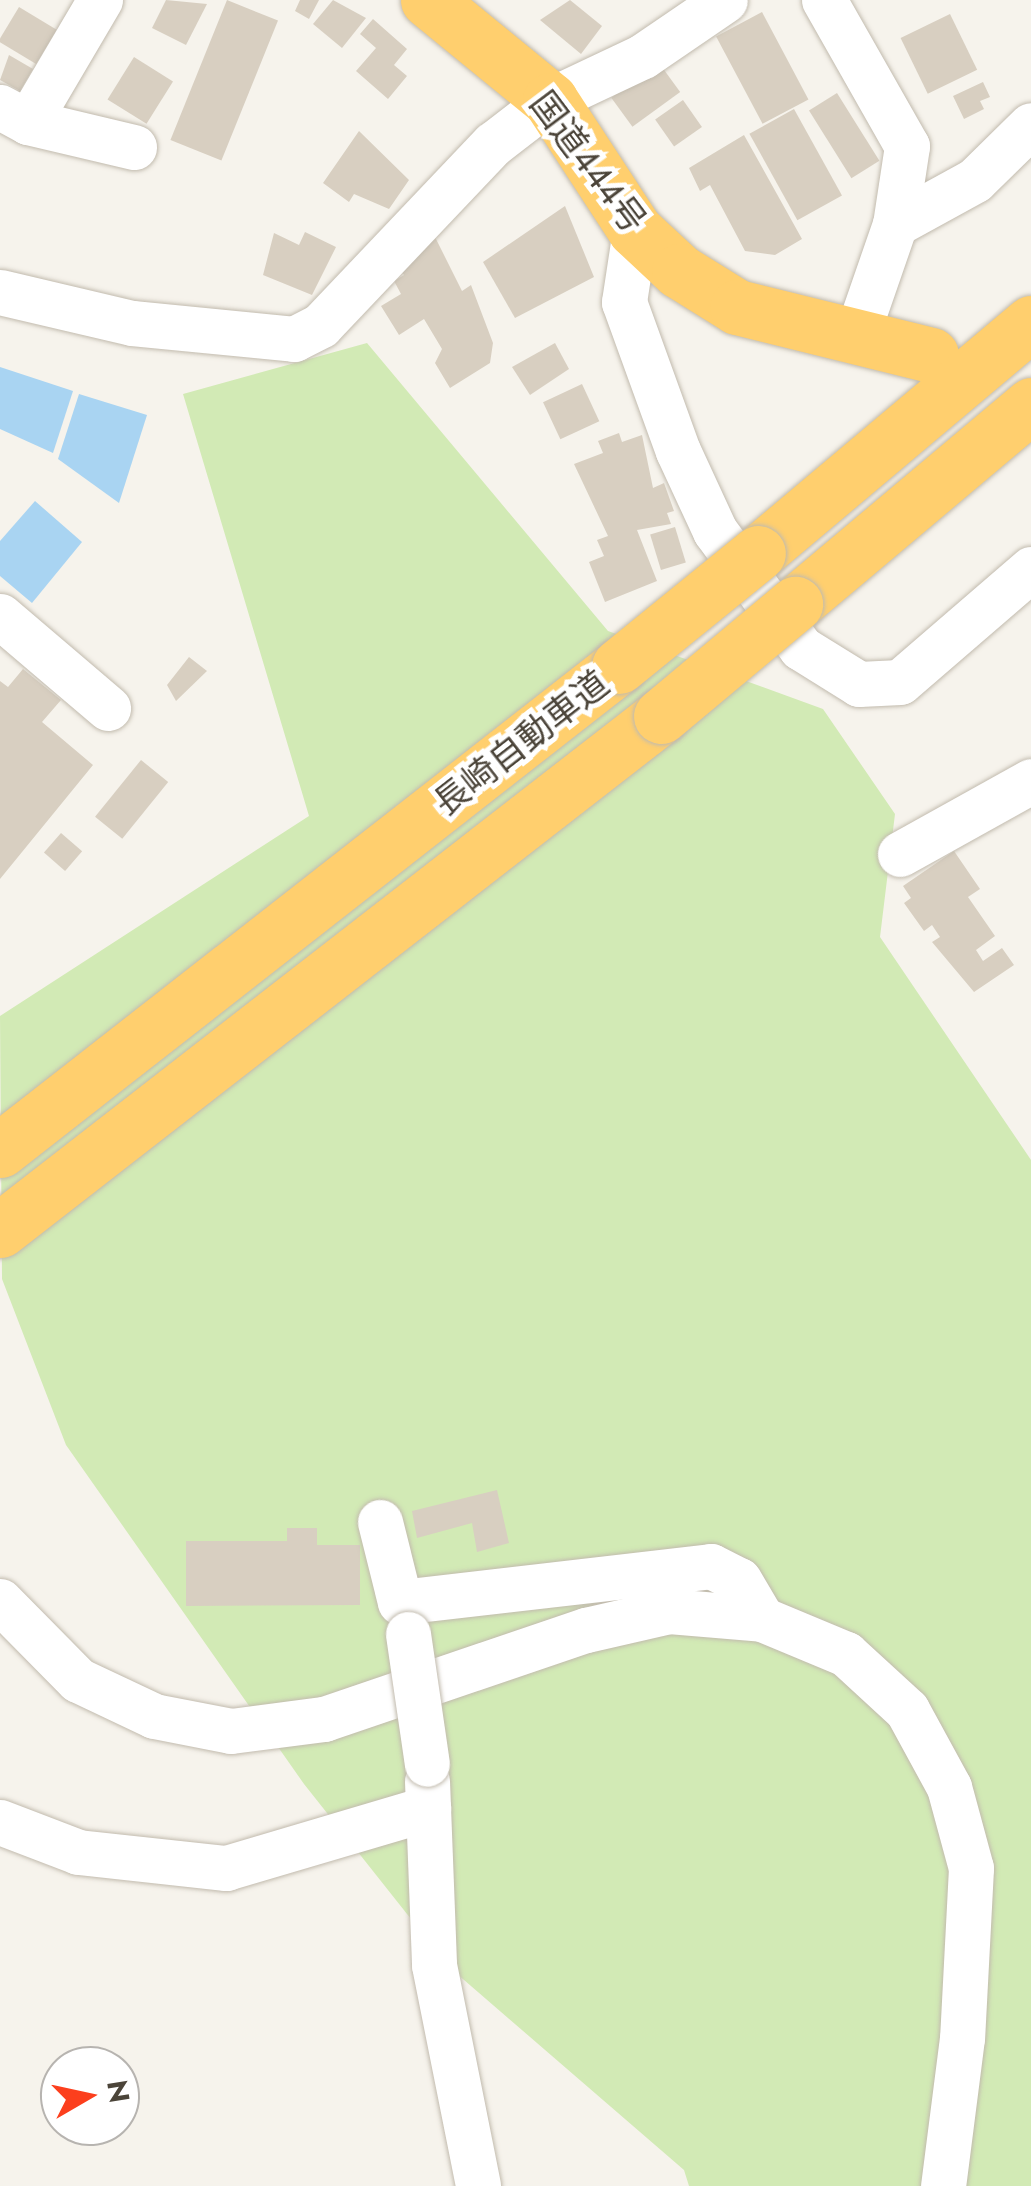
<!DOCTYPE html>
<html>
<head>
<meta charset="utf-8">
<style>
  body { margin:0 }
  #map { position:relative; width:1031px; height:2186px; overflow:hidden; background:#f6f3ec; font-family:Jost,"Noto Sans JP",sans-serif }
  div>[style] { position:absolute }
  .green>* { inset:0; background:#d2eab5 }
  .water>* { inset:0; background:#a9d4f2 }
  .building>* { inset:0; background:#d8cfc1; transform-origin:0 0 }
  .roads { filter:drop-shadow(0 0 2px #c2bbae) drop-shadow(0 0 2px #c2bbae) }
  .minor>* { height:45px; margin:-22.5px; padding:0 22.5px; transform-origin:22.5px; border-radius:22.5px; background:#fff }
  .highway>* { height:55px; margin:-27.5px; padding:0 27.5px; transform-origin:27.5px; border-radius:27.5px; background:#ffcf6e }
  .bridges { filter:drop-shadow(0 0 2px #c2bbae) drop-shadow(0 0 2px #c2bbae) }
  .minor-bridge>* { height:45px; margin:-22.5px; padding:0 22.5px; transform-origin:22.5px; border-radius:22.5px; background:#fff }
  .highway-bridge>* { height:55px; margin:-27.5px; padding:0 27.5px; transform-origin:27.5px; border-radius:27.5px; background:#ffcf6e }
  span { translate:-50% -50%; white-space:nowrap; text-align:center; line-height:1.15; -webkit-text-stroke:10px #fff; paint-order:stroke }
  .street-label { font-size:35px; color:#4b4439 }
  .north { position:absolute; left:40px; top:2046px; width:100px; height:100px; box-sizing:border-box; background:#fff; border:2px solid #b7b4b0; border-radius:50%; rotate:81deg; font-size:28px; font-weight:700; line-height:40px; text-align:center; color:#4b4439 }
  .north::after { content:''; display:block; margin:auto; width:35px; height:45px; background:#fc3f1d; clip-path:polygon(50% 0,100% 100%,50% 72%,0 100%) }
</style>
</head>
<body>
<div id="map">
  <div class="green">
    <div style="clip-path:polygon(367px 343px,608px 631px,823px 709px,895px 814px,880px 937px,1031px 1160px,1031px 2186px,689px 2186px,684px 2170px,449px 1967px,304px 1784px,66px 1445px,2px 1279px,0 1016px,309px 816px,183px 394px)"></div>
  </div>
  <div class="water">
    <div style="clip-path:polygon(0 367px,73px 391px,53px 453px,0 429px)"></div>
    <div style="clip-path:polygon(79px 394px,147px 415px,119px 503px,58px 459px)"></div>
    <div style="clip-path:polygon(35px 501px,82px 542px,32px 603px,0 576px,0 541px)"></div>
  </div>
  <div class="building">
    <div style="clip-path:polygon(166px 0,207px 4px,186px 45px,152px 28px)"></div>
    <div style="left:227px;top:0;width:55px;height:151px;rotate:22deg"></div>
    <div style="clip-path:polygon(300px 0,319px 0,309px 19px,295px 11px)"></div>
    <div style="clip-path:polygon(333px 0,366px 18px,342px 48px,313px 24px)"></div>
    <div style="clip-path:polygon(570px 0,602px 26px,581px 54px,540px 20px)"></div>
    <div style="left:19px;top:7px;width:44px;height:40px;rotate:31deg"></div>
    <div style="left:762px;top:12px;width:99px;height:52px;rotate:62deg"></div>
    <div style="left:950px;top:14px;width:62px;height:55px;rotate:64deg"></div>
    <div style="clip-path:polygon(373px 19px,407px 49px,394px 65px,407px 76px,388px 99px,356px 71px,376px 48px,360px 34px)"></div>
    <div style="clip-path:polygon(9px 55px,33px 69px,20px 91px,0 80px)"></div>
    <div style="left:134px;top:57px;width:46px;height:50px;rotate:32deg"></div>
    <div style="left:659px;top:63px;width:36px;height:59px;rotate:54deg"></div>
    <div style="clip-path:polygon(983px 82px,990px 97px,980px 101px,984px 109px,964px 119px,953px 96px)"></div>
    <div style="left:837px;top:93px;width:80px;height:33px;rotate:58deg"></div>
    <div style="left:683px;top:100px;width:33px;height:34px;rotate:55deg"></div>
    <div style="left:794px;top:109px;width:99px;height:51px;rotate:61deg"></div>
    <div style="clip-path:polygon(359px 131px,409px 180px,389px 209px,354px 194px,349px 202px,323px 183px)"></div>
    <div style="clip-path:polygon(744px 135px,802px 239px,775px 255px,745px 251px,710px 185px,700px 191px,689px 168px)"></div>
    <div style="clip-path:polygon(565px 206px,594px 277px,515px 318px,483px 262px)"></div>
    <div style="clip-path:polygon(305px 232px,336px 247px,312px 295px,263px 275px,274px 233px,299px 245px)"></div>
    <div style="clip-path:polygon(433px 233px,462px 291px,471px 285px,493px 343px,490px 363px,450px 388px,435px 363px,442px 349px,424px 319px,399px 335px,381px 306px,401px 294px,394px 281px,404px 275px,400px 269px)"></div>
    <div style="clip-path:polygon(555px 343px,569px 369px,530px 395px,512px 367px)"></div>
    <div style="left:582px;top:384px;width:41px;height:43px;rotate:65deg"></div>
    <div style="clip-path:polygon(619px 433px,622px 442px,642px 435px,653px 488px,664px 483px,674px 511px,667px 513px,671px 524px,637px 530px,657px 581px,605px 602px,589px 562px,604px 556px,597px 540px,608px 536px,574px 464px,603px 453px,598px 441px)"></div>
    <div style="left:675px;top:527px;width:37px;height:26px;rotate:73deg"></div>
    <div style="clip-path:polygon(189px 657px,207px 671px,176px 701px,167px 685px)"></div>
    <div style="clip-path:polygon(23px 669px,61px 700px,42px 722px,93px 765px,0 879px,0 681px,8px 687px)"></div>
    <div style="left:141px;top:760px;width:35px;height:73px;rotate:39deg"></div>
    <div style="left:61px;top:833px;width:28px;height:26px;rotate:41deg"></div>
    <div style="clip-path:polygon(954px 851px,980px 889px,968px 897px,995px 936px,976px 950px,983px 961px,1002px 948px,1014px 965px,974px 992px,932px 942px,940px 937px,932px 925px,924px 931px,904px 903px,911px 898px,903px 886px)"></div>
    <div style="clip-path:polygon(497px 1490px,509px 1543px,477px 1552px,472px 1523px,417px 1538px,412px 1511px)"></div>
    <div style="clip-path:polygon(287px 1528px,317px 1528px,317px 1545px,360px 1545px,360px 1605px,186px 1606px,186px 1541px,287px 1541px)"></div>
  </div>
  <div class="roads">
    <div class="minor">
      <div style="left:824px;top:0;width:168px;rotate:60.4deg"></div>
      <div style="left:907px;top:146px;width:79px;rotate:98.7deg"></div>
      <div style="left:895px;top:224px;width:116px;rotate:109.1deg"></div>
      <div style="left:0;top:107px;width:32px;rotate:28deg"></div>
      <div style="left:28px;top:122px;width:109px;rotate:13.3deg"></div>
      <div style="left:28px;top:122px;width:142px;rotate:-59.5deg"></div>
      <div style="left:895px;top:224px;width:91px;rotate:-28.8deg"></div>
      <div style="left:975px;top:180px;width:78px;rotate:-44.5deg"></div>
      <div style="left:635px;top:230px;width:73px;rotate:98.7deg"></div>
      <div style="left:624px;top:302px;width:158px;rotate:70.1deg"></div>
      <div style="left:678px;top:451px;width:88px;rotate:65.2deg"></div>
      <div style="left:715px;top:531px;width:145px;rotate:53.7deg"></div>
      <div style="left:801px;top:648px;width:68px;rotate:31.8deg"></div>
      <div style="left:859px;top:684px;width:41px;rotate:-2.8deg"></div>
      <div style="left:900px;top:682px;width:173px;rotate:-40.8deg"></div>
      <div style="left:0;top:292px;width:136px;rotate:13.2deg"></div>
      <div style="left:132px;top:323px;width:163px;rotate:5.6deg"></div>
      <div style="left:294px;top:339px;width:30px;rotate:-27deg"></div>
      <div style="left:321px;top:325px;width:250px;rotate:-46.5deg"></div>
      <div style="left:493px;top:144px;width:72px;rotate:-37.7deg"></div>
      <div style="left:550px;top:100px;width:103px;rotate:-25.3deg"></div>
      <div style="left:643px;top:56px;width:99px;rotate:-34.3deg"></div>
      <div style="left:0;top:616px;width:142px;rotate:40.4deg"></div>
      <div style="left:900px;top:854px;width:150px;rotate:-29.1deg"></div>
      <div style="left:380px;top:1522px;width:82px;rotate:76deg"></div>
      <div style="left:400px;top:1602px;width:313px;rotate:-6.6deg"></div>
      <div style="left:711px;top:1566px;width:31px;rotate:27deg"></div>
      <div style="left:739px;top:1580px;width:45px;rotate:59.5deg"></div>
      <div style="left:0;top:1601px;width:111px;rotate:45.4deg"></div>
      <div style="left:78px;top:1680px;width:84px;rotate:25.3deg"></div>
      <div style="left:154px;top:1716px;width:78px;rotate:11deg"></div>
      <div style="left:231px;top:1731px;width:94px;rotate:-7.4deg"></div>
      <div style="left:324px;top:1719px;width:277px;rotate:-18.8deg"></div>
      <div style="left:586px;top:1630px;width:85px;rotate:-12.9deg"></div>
      <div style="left:669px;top:1611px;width:93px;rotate:4.9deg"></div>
      <div style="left:762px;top:1619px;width:91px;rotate:22.6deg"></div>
      <div style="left:846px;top:1654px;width:83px;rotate:42.6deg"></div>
      <div style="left:907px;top:1710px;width:88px;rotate:61.4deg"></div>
      <div style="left:949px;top:1787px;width:84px;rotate:74.8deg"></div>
      <div style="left:971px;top:1868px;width:170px;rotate:93deg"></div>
      <div style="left:962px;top:2038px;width:149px;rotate:97.3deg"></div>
      <div style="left:427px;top:1781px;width:184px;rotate:87.8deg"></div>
      <div style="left:434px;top:1965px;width:225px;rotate:78.7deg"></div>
      <div style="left:0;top:1822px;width:84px;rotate:21deg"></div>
      <div style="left:78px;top:1852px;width:149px;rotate:6.2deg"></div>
      <div style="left:226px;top:1868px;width:211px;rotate:-16.5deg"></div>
    </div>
    <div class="highway">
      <div style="left:428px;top:0;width:158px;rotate:39.3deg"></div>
      <div style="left:550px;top:100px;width:155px;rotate:56.8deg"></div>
      <div style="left:635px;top:230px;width:60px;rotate:43deg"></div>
      <div style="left:679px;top:271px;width:68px;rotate:31.8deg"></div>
      <div style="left:737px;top:307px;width:200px;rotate:13.9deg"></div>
      <div style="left:758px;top:553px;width:357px;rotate:-40.1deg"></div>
      <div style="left:795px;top:604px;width:309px;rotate:-40.1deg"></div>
      <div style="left:0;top:1150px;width:786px;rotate:-38.02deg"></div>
      <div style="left:0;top:1230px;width:837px;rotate:-37.87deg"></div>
    </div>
  </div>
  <div class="bridges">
    <div class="minor-bridge">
      <div style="left:408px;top:1634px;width:131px;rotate:81.7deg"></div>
    </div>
    <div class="highway-bridge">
      <div style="left:619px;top:666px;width:179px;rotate:-39.1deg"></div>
      <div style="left:661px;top:716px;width:175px;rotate:-39.9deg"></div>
    </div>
  </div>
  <div class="street-label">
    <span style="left:588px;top:162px;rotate:53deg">国道444号</span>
    <span style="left:521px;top:743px;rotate:-38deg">長崎自動車道</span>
  </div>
  <div class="north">N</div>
</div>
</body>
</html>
